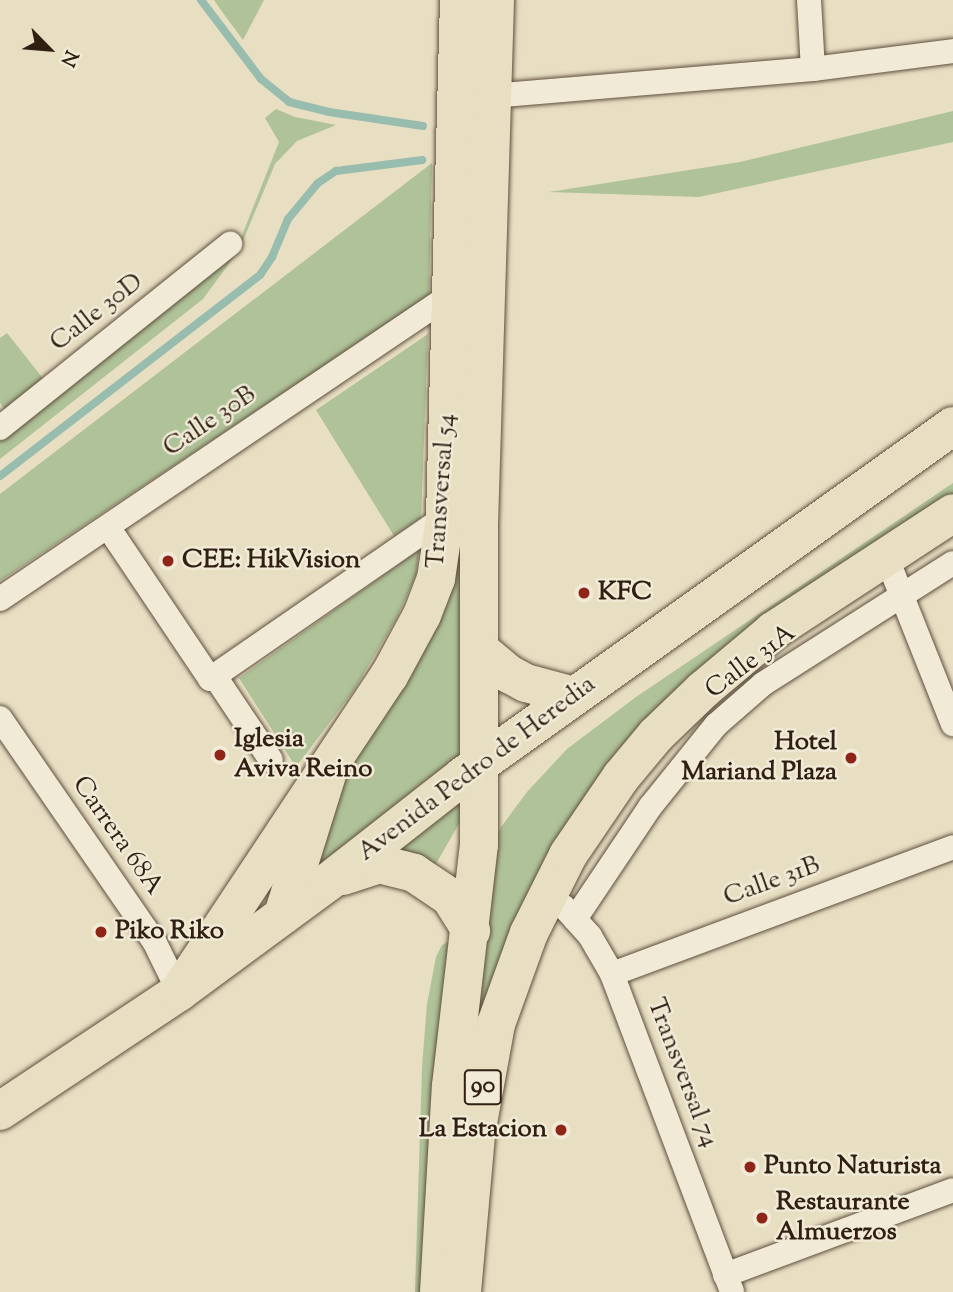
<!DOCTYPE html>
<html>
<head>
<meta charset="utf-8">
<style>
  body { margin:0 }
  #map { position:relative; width:953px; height:1292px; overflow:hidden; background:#e8dec2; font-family:"Sorts Mill Goudy",serif }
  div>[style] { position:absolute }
  .green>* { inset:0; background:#afc298 }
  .stream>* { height:8px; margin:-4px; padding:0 4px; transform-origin:4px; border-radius:4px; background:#98bdae }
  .roads { filter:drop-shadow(0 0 2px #5f4f3e) drop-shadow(0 0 2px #5f4f3e) }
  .street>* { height:24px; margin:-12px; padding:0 12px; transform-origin:12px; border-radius:12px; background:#f0ead7 }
  .primary>* { height:38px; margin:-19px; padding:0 19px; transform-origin:19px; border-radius:19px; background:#e8dec2 }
  .highway>* { height:38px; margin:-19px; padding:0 19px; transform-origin:19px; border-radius:19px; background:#e8dec2 }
  .dots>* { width:19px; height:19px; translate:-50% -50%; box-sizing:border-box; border:4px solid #f0ead7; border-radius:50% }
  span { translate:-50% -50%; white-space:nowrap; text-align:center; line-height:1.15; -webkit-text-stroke:5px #f0ead7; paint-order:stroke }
  .shield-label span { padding:2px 5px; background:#f0ead7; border:2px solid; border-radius:5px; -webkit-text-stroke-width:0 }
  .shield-label { font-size:24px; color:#311f12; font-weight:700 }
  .street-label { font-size:26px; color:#311f12 }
  .poi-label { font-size:26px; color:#311f12; font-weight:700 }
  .left { translate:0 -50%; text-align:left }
  .right { translate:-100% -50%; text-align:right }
  .north { position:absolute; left:14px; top:14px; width:70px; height:70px; -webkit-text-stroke:5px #f0ead7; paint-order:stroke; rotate:115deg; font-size:19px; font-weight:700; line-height:28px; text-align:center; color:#311f12 }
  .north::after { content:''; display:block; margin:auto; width:24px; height:32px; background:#311f12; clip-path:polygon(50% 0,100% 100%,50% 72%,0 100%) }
</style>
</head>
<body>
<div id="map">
  <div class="green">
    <div style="clip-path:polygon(214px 0,264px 0,243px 40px,223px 13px)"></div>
    <div style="clip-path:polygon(276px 109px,295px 117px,336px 125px,297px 141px,275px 164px,239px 250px,203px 299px,0 459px,0 436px,237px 248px,279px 142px,265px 118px)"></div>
    <div style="clip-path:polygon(953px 111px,953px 142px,699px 197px,549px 192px,740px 162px)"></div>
    <div style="clip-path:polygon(432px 163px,429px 296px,0 581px,0 494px)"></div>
    <div style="clip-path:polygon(7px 333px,45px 381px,6px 411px,0 403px,0 338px)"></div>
    <div style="clip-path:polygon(428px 334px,421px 518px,394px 536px,316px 410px)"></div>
    <div style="clip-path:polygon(953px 483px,953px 499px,610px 767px,455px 1151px,487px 859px,501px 827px,527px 792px,567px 749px,636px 697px)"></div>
    <div style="clip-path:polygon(460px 535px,465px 757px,307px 883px,332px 785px)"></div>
    <div style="clip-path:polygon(419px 550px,416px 575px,396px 619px,354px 690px,296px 767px,239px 678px)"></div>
    <div style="clip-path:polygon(459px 788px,464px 815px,433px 869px,385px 847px)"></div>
    <div style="clip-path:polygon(451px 940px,426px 1292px,415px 1292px,422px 1067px,427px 1004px,436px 957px,442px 945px)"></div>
  </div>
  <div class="stream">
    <div style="left:201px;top:0;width:99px;rotate:52.8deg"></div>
    <div style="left:261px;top:79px;width:36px;rotate:39deg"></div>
    <div style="left:289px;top:102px;width:41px;rotate:14deg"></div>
    <div style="left:329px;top:112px;width:95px;rotate:8.5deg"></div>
    <div style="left:0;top:476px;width:329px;rotate:-37.7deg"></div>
    <div style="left:260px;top:275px;width:22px;rotate:-56deg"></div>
    <div style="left:272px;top:257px;width:41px;rotate:-67.2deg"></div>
    <div style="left:288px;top:219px;width:47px;rotate:-50.2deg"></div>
    <div style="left:318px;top:183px;width:22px;rotate:-34deg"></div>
    <div style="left:336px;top:171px;width:87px;rotate:-7.3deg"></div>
  </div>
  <div class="roads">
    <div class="street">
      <div style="left:809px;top:0;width:69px;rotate:86.7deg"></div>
      <div style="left:491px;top:96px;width:323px;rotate:-4.8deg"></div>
      <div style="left:813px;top:69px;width:141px;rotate:-7.3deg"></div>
      <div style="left:0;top:428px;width:295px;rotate:-38.7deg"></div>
      <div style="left:108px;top:527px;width:183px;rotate:56.1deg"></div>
      <div style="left:210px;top:679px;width:285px;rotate:-34.6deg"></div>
      <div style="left:886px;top:556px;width:181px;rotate:68.3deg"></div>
      <div style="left:0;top:599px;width:545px;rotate:-34.01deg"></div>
      <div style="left:214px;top:675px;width:102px;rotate:56.2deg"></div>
      <div style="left:0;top:718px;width:271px;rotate:55.4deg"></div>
      <div style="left:154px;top:941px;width:57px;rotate:63.9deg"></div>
      <div style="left:564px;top:907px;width:39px;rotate:48deg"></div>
      <div style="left:590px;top:936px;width:44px;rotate:59.9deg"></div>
      <div style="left:612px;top:974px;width:340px;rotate:69.3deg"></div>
      <div style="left:575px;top:919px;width:135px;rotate:-56.2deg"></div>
      <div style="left:650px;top:807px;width:105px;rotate:-51.2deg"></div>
      <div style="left:716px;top:725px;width:62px;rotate:-41.1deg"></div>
      <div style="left:763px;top:684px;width:225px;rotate:-32.5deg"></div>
      <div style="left:612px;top:974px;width:364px;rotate:-20.4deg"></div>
      <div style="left:725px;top:1275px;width:243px;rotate:-20.4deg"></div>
    </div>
    <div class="primary">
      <div style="left:182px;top:987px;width:374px;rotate:-56.4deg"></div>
      <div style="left:389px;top:676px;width:69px;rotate:-61.6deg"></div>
      <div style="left:422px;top:615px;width:39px;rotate:-69deg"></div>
      <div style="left:436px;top:579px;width:63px;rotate:-81.7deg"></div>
      <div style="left:445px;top:517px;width:517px;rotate:-88.45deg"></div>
      <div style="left:439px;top:1292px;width:206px;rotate:-86.7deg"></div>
      <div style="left:451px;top:1086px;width:243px;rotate:-83.4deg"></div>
      <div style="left:479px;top:845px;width:320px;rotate:-90deg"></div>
      <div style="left:479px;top:525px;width:525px;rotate:-88.25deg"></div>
    </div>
    <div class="highway">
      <div style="left:479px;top:649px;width:39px;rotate:40deg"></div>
      <div style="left:509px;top:674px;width:19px;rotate:28deg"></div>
      <div style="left:526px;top:683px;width:50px;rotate:15.2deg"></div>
      <div style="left:343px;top:876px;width:38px;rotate:-18deg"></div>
      <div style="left:379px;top:864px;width:36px;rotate:14deg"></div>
      <div style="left:414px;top:873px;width:43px;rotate:33.7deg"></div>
      <div style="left:450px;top:897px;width:40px;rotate:58deg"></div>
      <div style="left:283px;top:915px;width:154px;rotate:-72.6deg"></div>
      <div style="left:0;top:1111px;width:215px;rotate:-33.6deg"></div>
      <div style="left:179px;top:992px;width:185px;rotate:-36.4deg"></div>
      <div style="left:328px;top:882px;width:172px;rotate:-38.1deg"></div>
      <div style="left:463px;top:776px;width:602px;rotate:-35.54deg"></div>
      <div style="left:462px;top:1292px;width:159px;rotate:-84.9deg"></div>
      <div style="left:476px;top:1134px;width:112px;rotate:-79.7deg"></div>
      <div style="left:496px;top:1024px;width:97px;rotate:-70.1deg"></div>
      <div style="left:529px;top:933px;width:87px;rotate:-63.4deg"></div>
      <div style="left:568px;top:855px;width:94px;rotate:-55.8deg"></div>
      <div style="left:621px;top:777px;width:55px;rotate:-50.2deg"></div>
      <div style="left:656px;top:735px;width:66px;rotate:-43.8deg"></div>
      <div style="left:704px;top:689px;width:90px;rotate:-40deg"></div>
      <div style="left:773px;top:631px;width:215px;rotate:-33.2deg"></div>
    </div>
  </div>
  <div class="dots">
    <div style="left:168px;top:561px;background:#8f2418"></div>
    <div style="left:584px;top:593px;background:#8f2418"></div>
    <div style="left:220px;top:755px;background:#8f2418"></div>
    <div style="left:851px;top:758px;background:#8f2418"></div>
    <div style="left:101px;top:932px;background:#8f2418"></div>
    <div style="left:561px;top:1130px;background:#8f2418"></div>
    <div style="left:750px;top:1167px;background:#8f2418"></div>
    <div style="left:762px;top:1218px;background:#8f2418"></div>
  </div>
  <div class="shield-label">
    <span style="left:483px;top:1087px">90</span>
  </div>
  <div class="street-label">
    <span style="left:97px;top:313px;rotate:-38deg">Calle 30D</span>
    <span style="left:210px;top:422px;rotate:-34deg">Calle 30B</span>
    <span style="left:442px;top:491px;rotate:-86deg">Transversal 54</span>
    <span style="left:751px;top:662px;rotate:-37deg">Calle 31A</span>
    <span style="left:477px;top:769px;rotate:-37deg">Avenida Pedro de Heredia</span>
    <span style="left:117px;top:836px;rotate:55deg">Carrera 68A</span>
    <span style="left:772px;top:882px;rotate:-20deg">Calle 31B</span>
    <span style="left:682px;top:1073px;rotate:69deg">Transversal 74</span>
  </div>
  <div class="poi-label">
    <span class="left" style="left:182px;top:561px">CEE: HikVision</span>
    <span class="left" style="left:598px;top:593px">KFC</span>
    <span class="left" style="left:234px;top:755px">Iglesia<br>Aviva Reino</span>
    <span class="right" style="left:837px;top:758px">Hotel<br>Mariand Plaza</span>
    <span class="left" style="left:115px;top:932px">Piko Riko</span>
    <span class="right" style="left:547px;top:1130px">La Estacion</span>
    <span class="left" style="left:764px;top:1167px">Punto Naturista</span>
    <span class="left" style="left:776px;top:1218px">Restaurante<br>Almuerzos</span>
  </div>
  <div class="north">N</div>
</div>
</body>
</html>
